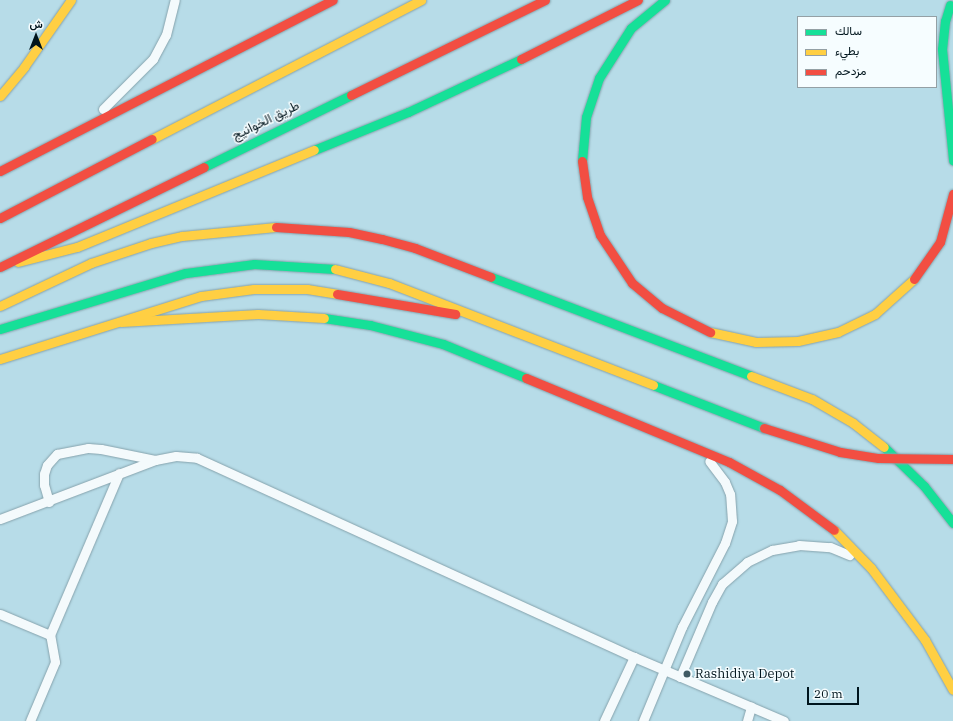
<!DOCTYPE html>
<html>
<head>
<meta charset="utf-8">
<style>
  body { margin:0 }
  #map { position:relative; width:953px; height:721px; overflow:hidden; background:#b7dce8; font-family:"IBM Plex Serif",Vazirmatn,serif }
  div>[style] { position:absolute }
  .roads { filter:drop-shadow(0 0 1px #85a2ac) drop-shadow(0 0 1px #85a2ac) }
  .lane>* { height:9px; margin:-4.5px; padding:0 4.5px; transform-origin:4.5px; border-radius:4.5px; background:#f4fafc }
  .fast>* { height:9px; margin:-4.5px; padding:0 4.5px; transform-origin:4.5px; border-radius:4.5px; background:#16e098 }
  .slow>* { height:9px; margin:-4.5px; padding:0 4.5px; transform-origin:4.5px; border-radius:4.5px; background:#ffcf43 }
  .jam>* { height:9px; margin:-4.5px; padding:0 4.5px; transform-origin:4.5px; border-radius:4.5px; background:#f24e42 }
  .bridges { filter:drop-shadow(0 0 1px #85a2ac) drop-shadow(0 0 1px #85a2ac) }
  .jam-bridge>* { height:9px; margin:-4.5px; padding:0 4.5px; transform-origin:4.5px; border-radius:4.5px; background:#f24e42 }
  .dots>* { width:11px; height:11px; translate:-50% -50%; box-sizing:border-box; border:2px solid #f6fdff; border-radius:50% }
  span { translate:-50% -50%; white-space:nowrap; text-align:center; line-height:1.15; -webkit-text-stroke:3px #f6fdff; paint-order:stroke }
  .street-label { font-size:13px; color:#00151d }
  .poi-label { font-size:13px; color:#00151d }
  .left { translate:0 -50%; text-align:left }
  .legend { position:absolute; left:797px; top:16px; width:140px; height:72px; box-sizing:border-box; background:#f6fdff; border:1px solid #94a0a5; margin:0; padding:5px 7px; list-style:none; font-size:12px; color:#00151d }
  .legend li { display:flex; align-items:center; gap:8px; height:20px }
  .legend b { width:20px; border:1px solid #94a0a5 }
  .north { position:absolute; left:16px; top:16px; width:40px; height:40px; -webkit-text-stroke:3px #f6fdff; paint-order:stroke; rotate:0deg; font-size:11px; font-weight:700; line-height:16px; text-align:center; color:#00151d }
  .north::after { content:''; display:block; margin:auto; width:14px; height:18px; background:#00151d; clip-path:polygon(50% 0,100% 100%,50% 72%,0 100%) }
  .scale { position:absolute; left:807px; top:687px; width:52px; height:18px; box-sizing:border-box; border:2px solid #00151d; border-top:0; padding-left:5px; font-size:12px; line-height:14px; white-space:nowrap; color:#00151d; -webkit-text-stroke:3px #f6fdff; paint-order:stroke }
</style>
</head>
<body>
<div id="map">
  <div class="roads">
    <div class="lane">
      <div style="left:103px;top:109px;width:71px;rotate:-45deg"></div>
      <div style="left:153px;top:59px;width:27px;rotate:-62deg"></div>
      <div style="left:166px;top:35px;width:36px;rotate:-76deg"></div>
      <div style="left:49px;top:502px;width:18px;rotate:-106deg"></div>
      <div style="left:44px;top:485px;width:11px;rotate:-90deg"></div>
      <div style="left:44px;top:474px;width:9px;rotate:-72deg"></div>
      <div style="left:47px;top:465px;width:15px;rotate:-48deg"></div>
      <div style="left:57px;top:454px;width:32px;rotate:-11deg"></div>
      <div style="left:88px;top:448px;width:13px;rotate:4deg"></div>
      <div style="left:101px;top:449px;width:55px;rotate:11.5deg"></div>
      <div style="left:0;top:519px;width:166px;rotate:-20.8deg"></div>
      <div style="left:155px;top:460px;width:21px;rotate:-11deg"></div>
      <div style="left:176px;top:456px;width:21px;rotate:5deg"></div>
      <div style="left:197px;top:458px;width:480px;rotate:24.5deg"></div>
      <div style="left:634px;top:657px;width:163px;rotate:23.1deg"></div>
      <div style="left:0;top:614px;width:54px;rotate:22.8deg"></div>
      <div style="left:680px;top:677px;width:82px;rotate:-66.9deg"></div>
      <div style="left:712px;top:602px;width:21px;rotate:-61deg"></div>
      <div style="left:722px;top:584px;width:33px;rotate:-41deg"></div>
      <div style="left:747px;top:562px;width:28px;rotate:-26deg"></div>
      <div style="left:772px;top:550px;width:27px;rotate:-10deg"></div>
      <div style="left:799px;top:545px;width:31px;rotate:4deg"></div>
      <div style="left:830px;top:547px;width:21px;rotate:23deg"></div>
      <div style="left:30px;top:721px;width:64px;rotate:-67deg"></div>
      <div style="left:55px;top:662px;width:27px;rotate:-100deg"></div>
      <div style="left:50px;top:635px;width:176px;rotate:-66.9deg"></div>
      <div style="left:604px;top:721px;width:71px;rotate:-64.9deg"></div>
      <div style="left:643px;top:721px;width:102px;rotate:-67.5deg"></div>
      <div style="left:682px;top:627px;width:94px;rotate:-62.9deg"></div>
      <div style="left:725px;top:543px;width:23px;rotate:-72deg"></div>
      <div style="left:732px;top:521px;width:27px;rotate:-94deg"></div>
      <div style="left:730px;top:494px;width:13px;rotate:-113deg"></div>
      <div style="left:725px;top:482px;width:26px;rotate:-127deg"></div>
      <div style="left:747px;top:721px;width:15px;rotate:-74deg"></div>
    </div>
    <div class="fast">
      <div style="left:950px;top:5px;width:17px;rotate:107deg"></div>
      <div style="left:945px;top:21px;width:28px;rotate:96deg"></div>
      <div style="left:942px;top:49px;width:112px;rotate:84.3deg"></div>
      <div style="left:314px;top:150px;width:101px;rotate:-22deg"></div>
      <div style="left:408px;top:112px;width:125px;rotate:-25.1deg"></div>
      <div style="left:582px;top:161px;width:44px;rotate:-84.8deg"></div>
      <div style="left:586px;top:117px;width:41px;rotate:-71.6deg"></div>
      <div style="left:599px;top:78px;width:59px;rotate:-57.4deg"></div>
      <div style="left:631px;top:28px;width:44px;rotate:-39.5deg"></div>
      <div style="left:204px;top:167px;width:164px;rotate:-26.1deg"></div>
      <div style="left:491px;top:277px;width:278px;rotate:20.8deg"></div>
      <div style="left:324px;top:318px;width:47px;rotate:8.7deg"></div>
      <div style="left:370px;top:325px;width:75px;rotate:14.6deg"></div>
      <div style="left:443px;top:344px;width:90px;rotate:22.3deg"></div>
      <div style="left:0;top:329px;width:194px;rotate:-16.8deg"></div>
      <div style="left:186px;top:273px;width:69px;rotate:-7.5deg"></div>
      <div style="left:254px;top:264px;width:81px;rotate:3.5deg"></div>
      <div style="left:653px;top:385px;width:119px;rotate:21.2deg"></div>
      <div style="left:884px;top:447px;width:56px;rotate:44.3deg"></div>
      <div style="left:924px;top:486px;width:47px;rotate:51.9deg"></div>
    </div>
    <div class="slow">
      <div style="left:0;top:96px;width:38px;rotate:-50deg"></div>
      <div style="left:24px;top:67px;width:82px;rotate:-55deg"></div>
      <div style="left:152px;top:139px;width:303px;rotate:-27.3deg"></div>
      <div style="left:18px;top:262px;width:61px;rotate:-14.3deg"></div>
      <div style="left:77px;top:247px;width:256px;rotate:-22.3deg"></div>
      <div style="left:335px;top:269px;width:56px;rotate:14.5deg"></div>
      <div style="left:389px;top:283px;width:283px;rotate:21.1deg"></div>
      <div style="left:0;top:306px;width:101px;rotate:-25.3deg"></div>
      <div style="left:91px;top:263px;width:63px;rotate:-18.4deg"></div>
      <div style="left:151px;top:243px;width:32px;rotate:-13deg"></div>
      <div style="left:182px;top:236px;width:94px;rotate:-5.5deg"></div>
      <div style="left:121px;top:322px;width:137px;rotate:-3.3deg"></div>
      <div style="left:258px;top:314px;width:66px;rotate:3.5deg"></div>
      <div style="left:710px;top:332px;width:47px;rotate:12.3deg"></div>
      <div style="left:756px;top:342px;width:42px;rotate:-1.4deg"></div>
      <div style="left:798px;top:341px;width:41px;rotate:-12.7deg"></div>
      <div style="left:838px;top:332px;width:41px;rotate:-25.9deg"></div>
      <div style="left:875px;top:314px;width:52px;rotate:-41.9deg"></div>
      <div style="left:0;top:359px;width:211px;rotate:-17.4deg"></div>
      <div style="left:201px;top:296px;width:53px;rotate:-7.5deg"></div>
      <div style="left:254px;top:289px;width:53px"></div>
      <div style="left:307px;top:289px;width:30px;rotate:9deg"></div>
      <div style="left:751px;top:376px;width:65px;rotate:20.7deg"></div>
      <div style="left:812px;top:399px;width:48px;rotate:30.3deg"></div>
      <div style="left:853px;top:423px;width:39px;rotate:38deg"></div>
      <div style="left:834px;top:530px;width:53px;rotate:45.8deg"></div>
      <div style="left:871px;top:568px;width:90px;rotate:53.1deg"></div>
      <div style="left:925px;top:640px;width:57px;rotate:60.8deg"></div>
    </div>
    <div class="jam">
      <div style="left:521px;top:59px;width:131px;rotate:-26.8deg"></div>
      <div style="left:351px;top:95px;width:216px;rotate:-26.1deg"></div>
      <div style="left:582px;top:161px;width:36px;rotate:82deg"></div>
      <div style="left:587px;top:197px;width:40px;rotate:71.1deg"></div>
      <div style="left:600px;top:235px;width:58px;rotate:56.3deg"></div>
      <div style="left:632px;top:283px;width:39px;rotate:40deg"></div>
      <div style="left:662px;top:308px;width:54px;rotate:26.6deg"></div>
      <div style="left:0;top:171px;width:374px;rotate:-27.2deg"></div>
      <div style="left:0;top:218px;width:171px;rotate:-27.5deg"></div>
      <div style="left:276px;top:227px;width:73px;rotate:3.9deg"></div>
      <div style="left:349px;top:232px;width:34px;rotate:12deg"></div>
      <div style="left:382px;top:239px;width:34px;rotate:15deg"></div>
      <div style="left:415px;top:248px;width:81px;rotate:20.9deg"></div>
      <div style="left:0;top:267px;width:227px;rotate:-26.1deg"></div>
      <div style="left:914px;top:279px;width:45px;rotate:-54.9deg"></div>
      <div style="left:940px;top:242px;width:50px;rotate:-74.8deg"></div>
      <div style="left:337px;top:294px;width:120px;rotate:9.6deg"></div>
      <div style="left:526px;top:378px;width:220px;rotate:22.5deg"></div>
      <div style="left:729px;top:462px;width:58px;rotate:28.8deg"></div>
      <div style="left:780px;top:490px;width:67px;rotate:36.5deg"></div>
    </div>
  </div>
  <div class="bridges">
    <div class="jam-bridge">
      <div style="left:764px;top:428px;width:80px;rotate:17.5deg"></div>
      <div style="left:840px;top:452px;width:39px;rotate:9deg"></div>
      <div style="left:879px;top:458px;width:74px;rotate:0.8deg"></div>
    </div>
  </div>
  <div class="dots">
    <div style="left:687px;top:674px;background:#405b64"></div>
  </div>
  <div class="street-label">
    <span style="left:266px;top:121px;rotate:-26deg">طريق الخوانيج</span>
  </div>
  <div class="poi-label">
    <span class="left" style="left:695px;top:674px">Rashidiya Depot</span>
  </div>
  <ul class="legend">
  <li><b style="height:5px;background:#16e098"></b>سالك</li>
  <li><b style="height:5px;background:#ffcf43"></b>بطيء</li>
  <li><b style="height:5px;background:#f24e42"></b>مزدحم</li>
  </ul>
  <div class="north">ش</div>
  <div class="scale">20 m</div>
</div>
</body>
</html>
